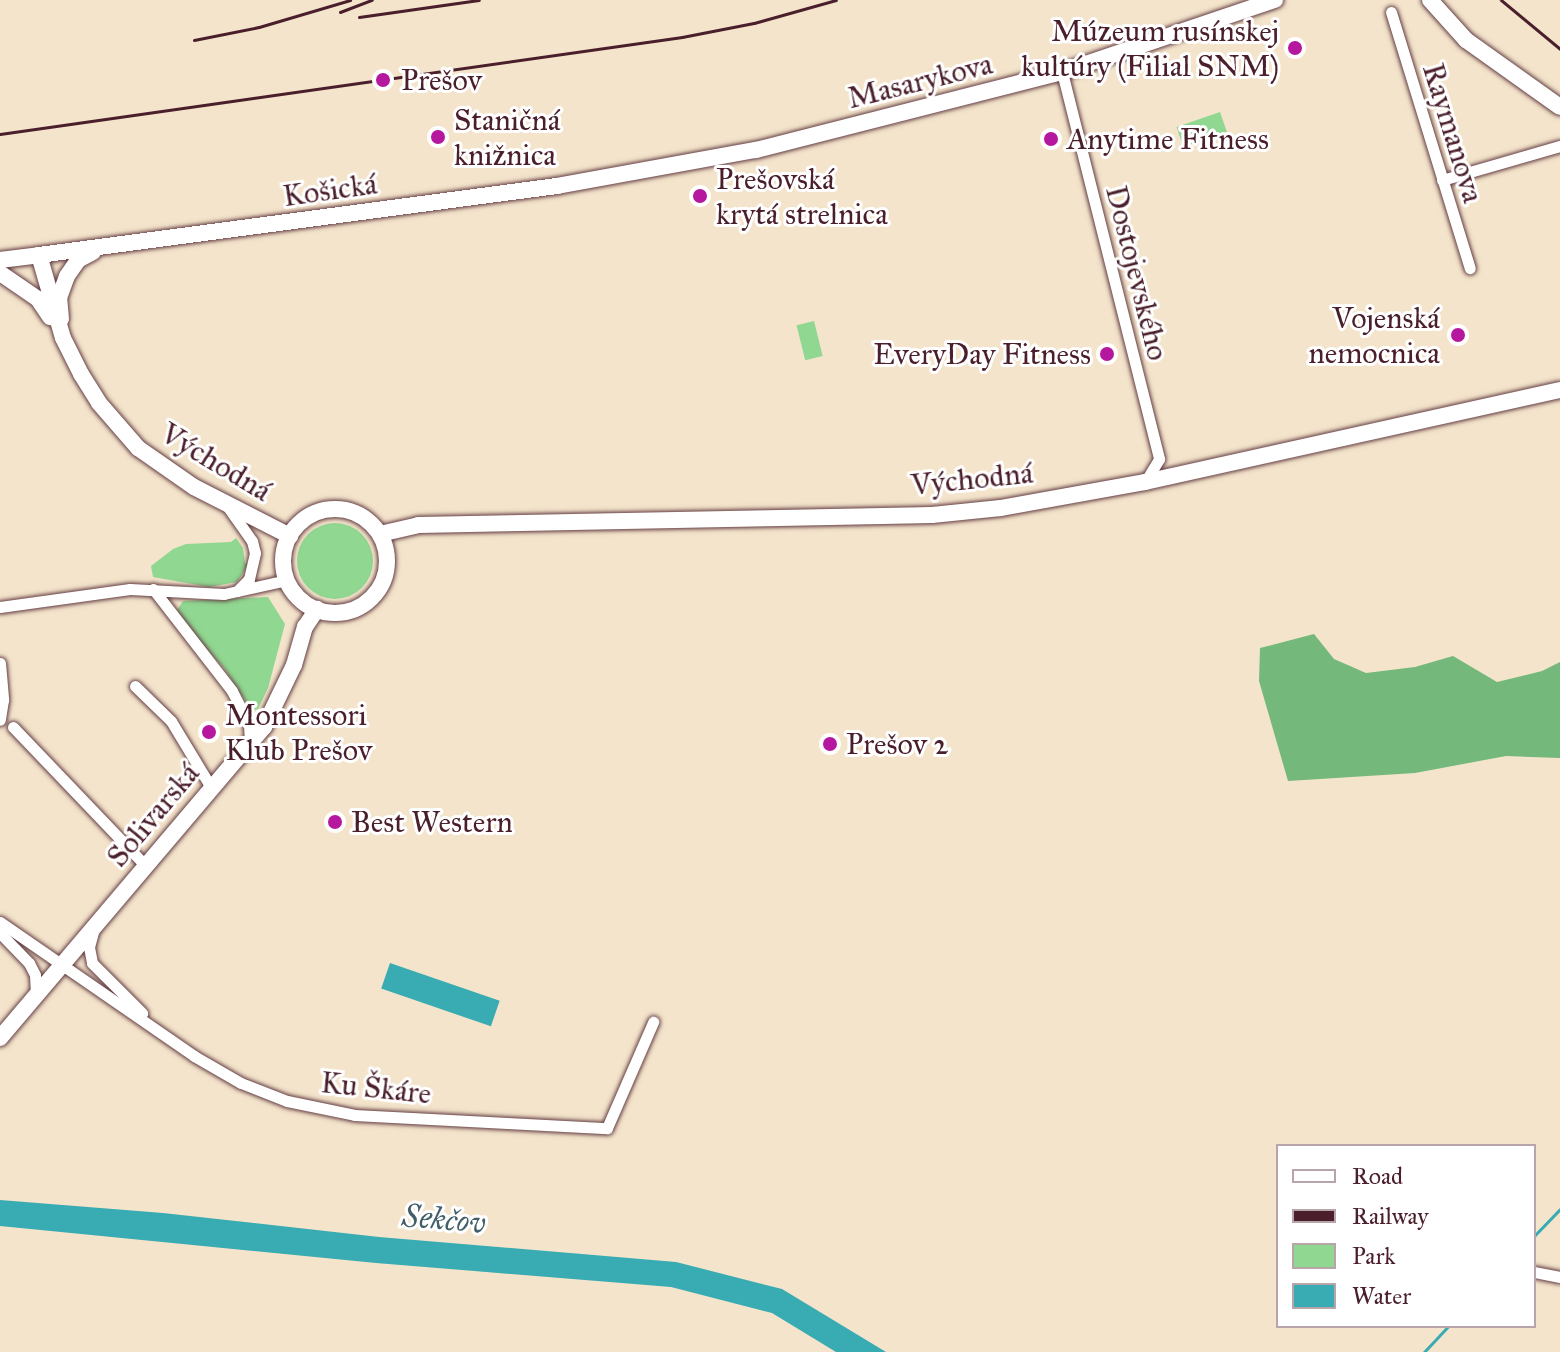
<!DOCTYPE html>
<html>
<head>
<meta charset="utf-8">
<style>
  body { margin:0 }
  #map { position:relative; width:1560px; height:1352px; overflow:hidden; background:#f4e4cb; font-family:"IM FELL Great Primer",serif }
  div>[style] { position:absolute }
  .green>* { inset:0; background:#90d791; transform-origin:0 0 }
  .round { border-radius:50% }
  .forest>* { inset:0; background:#74b87b }
  .water>* { inset:0; background:#39abb2; transform-origin:0 0 }
  .stream>* { height:3px; margin:-1.5px; padding:0 1.5px; transform-origin:1.5px; border-radius:1.5px; background:#39abb2 }
  .roads { filter:drop-shadow(0 0 2px #643d43) drop-shadow(0 0 2px #643d43) }
  .street>* { height:11px; margin:-5.5px; padding:0 5.5px; transform-origin:5.5px; border-radius:5.5px; background:#fff }
  .secondary>* { height:16px; margin:-8px; padding:0 8px; transform-origin:8px; border-radius:8px; background:#fff }
  .primary>* { height:16px; margin:-8px; padding:0 8px; transform-origin:8px; border-radius:8px; background:#fff }
  .primary>.ring { margin:-8px; padding:0; box-sizing:content-box; background:none; border:16px solid #fff; border-radius:50% }
  .rail>* { height:3px; margin:-1.5px; padding:0 1.5px; transform-origin:1.5px; border-radius:1.5px; background:#4a1f2b }
  .dots>* { width:22px; height:22px; translate:-50% -50%; box-sizing:border-box; border:4px solid #fff; border-radius:50% }
  span { translate:-50% -50%; white-space:nowrap; text-align:center; line-height:1.15; -webkit-text-stroke:6px #fff; paint-order:stroke }
  .poi-label { font-size:30px; color:#4a1f2b }
  .right { translate:-100% -50%; text-align:right }
  .left { translate:0 -50%; text-align:left }
  .street-label { font-size:30px; color:#4a1f2b }
  .water-label { font-size:32px; color:#425e68; font-style:italic }
  .legend { position:absolute; left:1276px; top:1144px; width:260px; height:184px; box-sizing:border-box; background:#fff; border:2px solid #b7a5aa; margin:0; padding:10px 14px; list-style:none; font-size:24px; color:#4a1f2b }
  .legend li { display:flex; align-items:center; gap:16px; height:40px }
  .legend b { width:40px; border:2px solid #b7a5aa }
</style>
</head>
<body>
<div id="map">
  <div class="green">
    <div style="left:1220px;top:112px;width:21px;height:46px;rotate:71deg"></div>
    <div style="left:814px;top:321px;width:36px;height:18px;rotate:76deg"></div>
    <div class="round" style="left:297px;top:523px;width:76px;height:76px"></div>
    <div style="clip-path:polygon(236px 538px,243px 548px,245px 563px,249px 564px,237px 582px,209px 587px,153px 577px,151px 566px,173px 549px,186px 544px,231px 542px)"></div>
    <div style="clip-path:polygon(268px 597px,285px 624px,268px 688px,258px 709px,252px 711px,224px 668px,183px 623px,177px 610px,183px 601px)"></div>
  </div>
  <div class="forest">
    <div style="clip-path:polygon(1314px 634px,1334px 659px,1366px 673px,1415px 667px,1453px 656px,1497px 682px,1542px 671px,1560px 662px,1560px 758px,1506px 756px,1415px 773px,1288px 781px,1259px 681px,1260px 648px)"></div>
  </div>
  <div class="water">
    <div style="left:390px;top:963px;width:116px;height:27px;rotate:19deg"></div>
    <div style="clip-path:polygon(0 1200px,163px 1213px,379px 1237px,676px 1262px,782px 1289px,886px 1352px,836px 1352px,772px 1313px,671px 1287px,376px 1263px,0 1226px)"></div>
  </div>
  <div class="stream">
    <div style="left:1534px;top:1236px;width:37px;rotate:-46deg"></div>
    <div style="left:1424px;top:1352px;width:35px;rotate:-47deg"></div>
  </div>
  <div class="roads">
    <div class="street">
      <div style="left:1391px;top:12px;width:268px;rotate:72.9deg"></div>
      <div style="left:1062px;top:72px;width:399px;rotate:75.9deg"></div>
      <div style="left:1159px;top:459px;width:27px;rotate:121deg"></div>
      <div style="left:1442px;top:180px;width:123px;rotate:-16.1deg"></div>
      <div style="left:228px;top:507px;width:42px;rotate:54.8deg"></div>
      <div style="left:252px;top:541px;width:12px;rotate:76deg"></div>
      <div style="left:255px;top:553px;width:27px;rotate:103deg"></div>
      <div style="left:249px;top:579px;width:17px;rotate:135deg"></div>
      <div style="left:153px;top:589px;width:129px;rotate:52.2deg"></div>
      <div style="left:232px;top:691px;width:37px;rotate:63deg"></div>
      <div style="left:249px;top:724px;width:21px;rotate:87deg"></div>
      <div style="left:0;top:607px;width:131px;rotate:-7.9deg"></div>
      <div style="left:130px;top:589px;width:94px;rotate:3deg"></div>
      <div style="left:224px;top:594px;width:65px;rotate:-12.5deg"></div>
      <div style="left:0;top:663px;width:37px;rotate:85deg"></div>
      <div style="left:3px;top:700px;width:20px;rotate:99deg"></div>
      <div style="left:135px;top:686px;width:50px;rotate:44.2deg"></div>
      <div style="left:171px;top:721px;width:79px;rotate:58.9deg"></div>
      <div style="left:13px;top:727px;width:192px;rotate:46.3deg"></div>
      <div style="left:0;top:922px;width:236px;rotate:34.6deg"></div>
      <div style="left:194px;top:1056px;width:54px;rotate:29.9deg"></div>
      <div style="left:241px;top:1083px;width:49px;rotate:21.4deg"></div>
      <div style="left:287px;top:1101px;width:69px;rotate:11.6deg"></div>
      <div style="left:355px;top:1115px;width:252px;rotate:3deg"></div>
      <div style="left:607px;top:1128px;width:116px;rotate:-66.5deg"></div>
      <div style="left:93px;top:932px;width:16px;rotate:105deg"></div>
      <div style="left:89px;top:947px;width:16px;rotate:79deg"></div>
      <div style="left:92px;top:963px;width:71px;rotate:45deg"></div>
      <div style="left:0;top:933px;width:42px;rotate:46deg"></div>
      <div style="left:29px;top:963px;width:13px;rotate:63deg"></div>
      <div style="left:35px;top:975px;width:20px;rotate:87deg"></div>
      <div style="left:1534px;top:1272px;width:26px;rotate:11deg"></div>
    </div>
    <div class="secondary">
      <div style="left:1430px;top:0;width:54px;rotate:48deg"></div>
      <div style="left:1466px;top:40px;width:115px;rotate:35.5deg"></div>
      <div style="left:39px;top:255px;width:523px;rotate:-7.59deg"></div>
      <div style="left:557px;top:186px;width:202px;rotate:-10.3deg"></div>
      <div style="left:756px;top:150px;width:316px;rotate:-14.3deg"></div>
      <div style="left:1062px;top:72px;width:225px;rotate:-18.7deg"></div>
      <div style="left:61px;top:319px;width:21px;rotate:-95deg"></div>
      <div style="left:59px;top:298px;width:23px;rotate:-70deg"></div>
      <div style="left:67px;top:276px;width:19px;rotate:-55deg"></div>
      <div style="left:78px;top:260px;width:17px;rotate:-28deg"></div>
      <div style="left:0;top:1038px;width:408px;rotate:-49.7deg"></div>
      <div style="left:264px;top:727px;width:69px;rotate:-64.2deg"></div>
      <div style="left:294px;top:665px;width:40px;rotate:-74deg"></div>
      <div style="left:305px;top:627px;width:22px;rotate:-56deg"></div>
    </div>
    <div class="primary">
      <div style="left:0;top:260px;width:39px;rotate:-7deg"></div>
      <div style="left:39px;top:255px;width:86px;rotate:73.9deg"></div>
      <div style="left:63px;top:338px;width:40px;rotate:63.4deg"></div>
      <div style="left:81px;top:374px;width:34px;rotate:58deg"></div>
      <div style="left:99px;top:403px;width:60px;rotate:49.1deg"></div>
      <div style="left:138px;top:448px;width:68px;rotate:34.9deg"></div>
      <div style="left:194px;top:487px;width:108px;rotate:27deg"></div>
      <div style="left:0;top:273px;width:46px;rotate:34.4deg"></div>
      <div style="left:38px;top:299px;width:22px;rotate:56deg"></div>
      <div class="ring" style="left:283px;top:509px;width:88px;height:88px"></div>
      <div style="left:380px;top:534px;width:39px;rotate:-13deg"></div>
      <div style="left:418px;top:525px;width:514px;rotate:-1.11deg"></div>
      <div style="left:932px;top:515px;width:69px;rotate:-5.8deg"></div>
      <div style="left:1001px;top:508px;width:146px;rotate:-10.2deg"></div>
      <div style="left:1145px;top:482px;width:425px;rotate:-12.5deg"></div>
    </div>
  </div>
  <div class="rail">
    <div style="left:1501px;top:0;width:77px;rotate:39.7deg"></div>
    <div style="left:340px;top:12px;width:34px;rotate:-21deg"></div>
    <div style="left:359px;top:17px;width:121px;rotate:-8.1deg"></div>
    <div style="left:194px;top:40px;width:66px;rotate:-11.3deg"></div>
    <div style="left:259px;top:27px;width:95px;rotate:-16.5deg"></div>
    <div style="left:0;top:134px;width:689px;rotate:-8.09deg"></div>
    <div style="left:682px;top:37px;width:73px;rotate:-11deg"></div>
    <div style="left:754px;top:23px;width:85px;rotate:-15.7deg"></div>
  </div>
  <div class="dots">
    <div style="left:1295px;top:48px;background:#b5179e"></div>
    <div style="left:383px;top:80px;background:#b5179e"></div>
    <div style="left:438px;top:137px;background:#b5179e"></div>
    <div style="left:1051px;top:139px;background:#b5179e"></div>
    <div style="left:700px;top:196px;background:#b5179e"></div>
    <div style="left:1458px;top:335px;background:#b5179e"></div>
    <div style="left:1107px;top:354px;background:#b5179e"></div>
    <div style="left:209px;top:732px;background:#b5179e"></div>
    <div style="left:830px;top:744px;background:#b5179e"></div>
    <div style="left:335px;top:822px;background:#b5179e"></div>
  </div>
  <div class="poi-label">
    <span class="right" style="left:1279px;top:48px">Múzeum rusínskej<br>kultúry (Filial SNM)</span>
    <span class="left" style="left:401px;top:80px">Prešov</span>
    <span class="left" style="left:454px;top:137px">Staničná<br>knižnica</span>
    <span class="left" style="left:1067px;top:139px">Anytime Fitness</span>
    <span class="left" style="left:716px;top:196px">Prešovská<br>krytá strelnica</span>
    <span class="right" style="left:1440px;top:335px">Vojenská<br>nemocnica</span>
    <span class="right" style="left:1091px;top:354px">EveryDay Fitness</span>
    <span class="left" style="left:225px;top:732px">Montessori<br>Klub Prešov</span>
    <span class="left" style="left:846px;top:744px">Prešov 2</span>
    <span class="left" style="left:351px;top:822px">Best Western</span>
  </div>
  <div class="street-label">
    <span style="left:920px;top:81px;rotate:-14deg">Masarykova</span>
    <span style="left:1453px;top:133px;rotate:73deg">Raymanova</span>
    <span style="left:330px;top:190px;rotate:-8deg">Košická</span>
    <span style="left:1137px;top:273px;rotate:76deg">Dostojevského</span>
    <span style="left:216px;top:462px;rotate:31deg">Východná</span>
    <span style="left:972px;top:479px;rotate:-6deg">Východná</span>
    <span style="left:153px;top:815px;rotate:-50deg">Solivarská</span>
    <span style="left:376px;top:1088px;rotate:6deg">Ku Škáre</span>
  </div>
  <div class="water-label">
    <span style="left:444px;top:1220px;rotate:5deg">Sekčov</span>
  </div>
  <ul class="legend">
  <li><b style="height:10px;background:#fff"></b>Road</li>
  <li><b style="height:10px;background:#4a1f2b"></b>Railway</li>
  <li><b style="height:22px;background:#90d791"></b>Park</li>
  <li><b style="height:22px;background:#39abb2"></b>Water</li>
  </ul>
</div>
</body>
</html>
